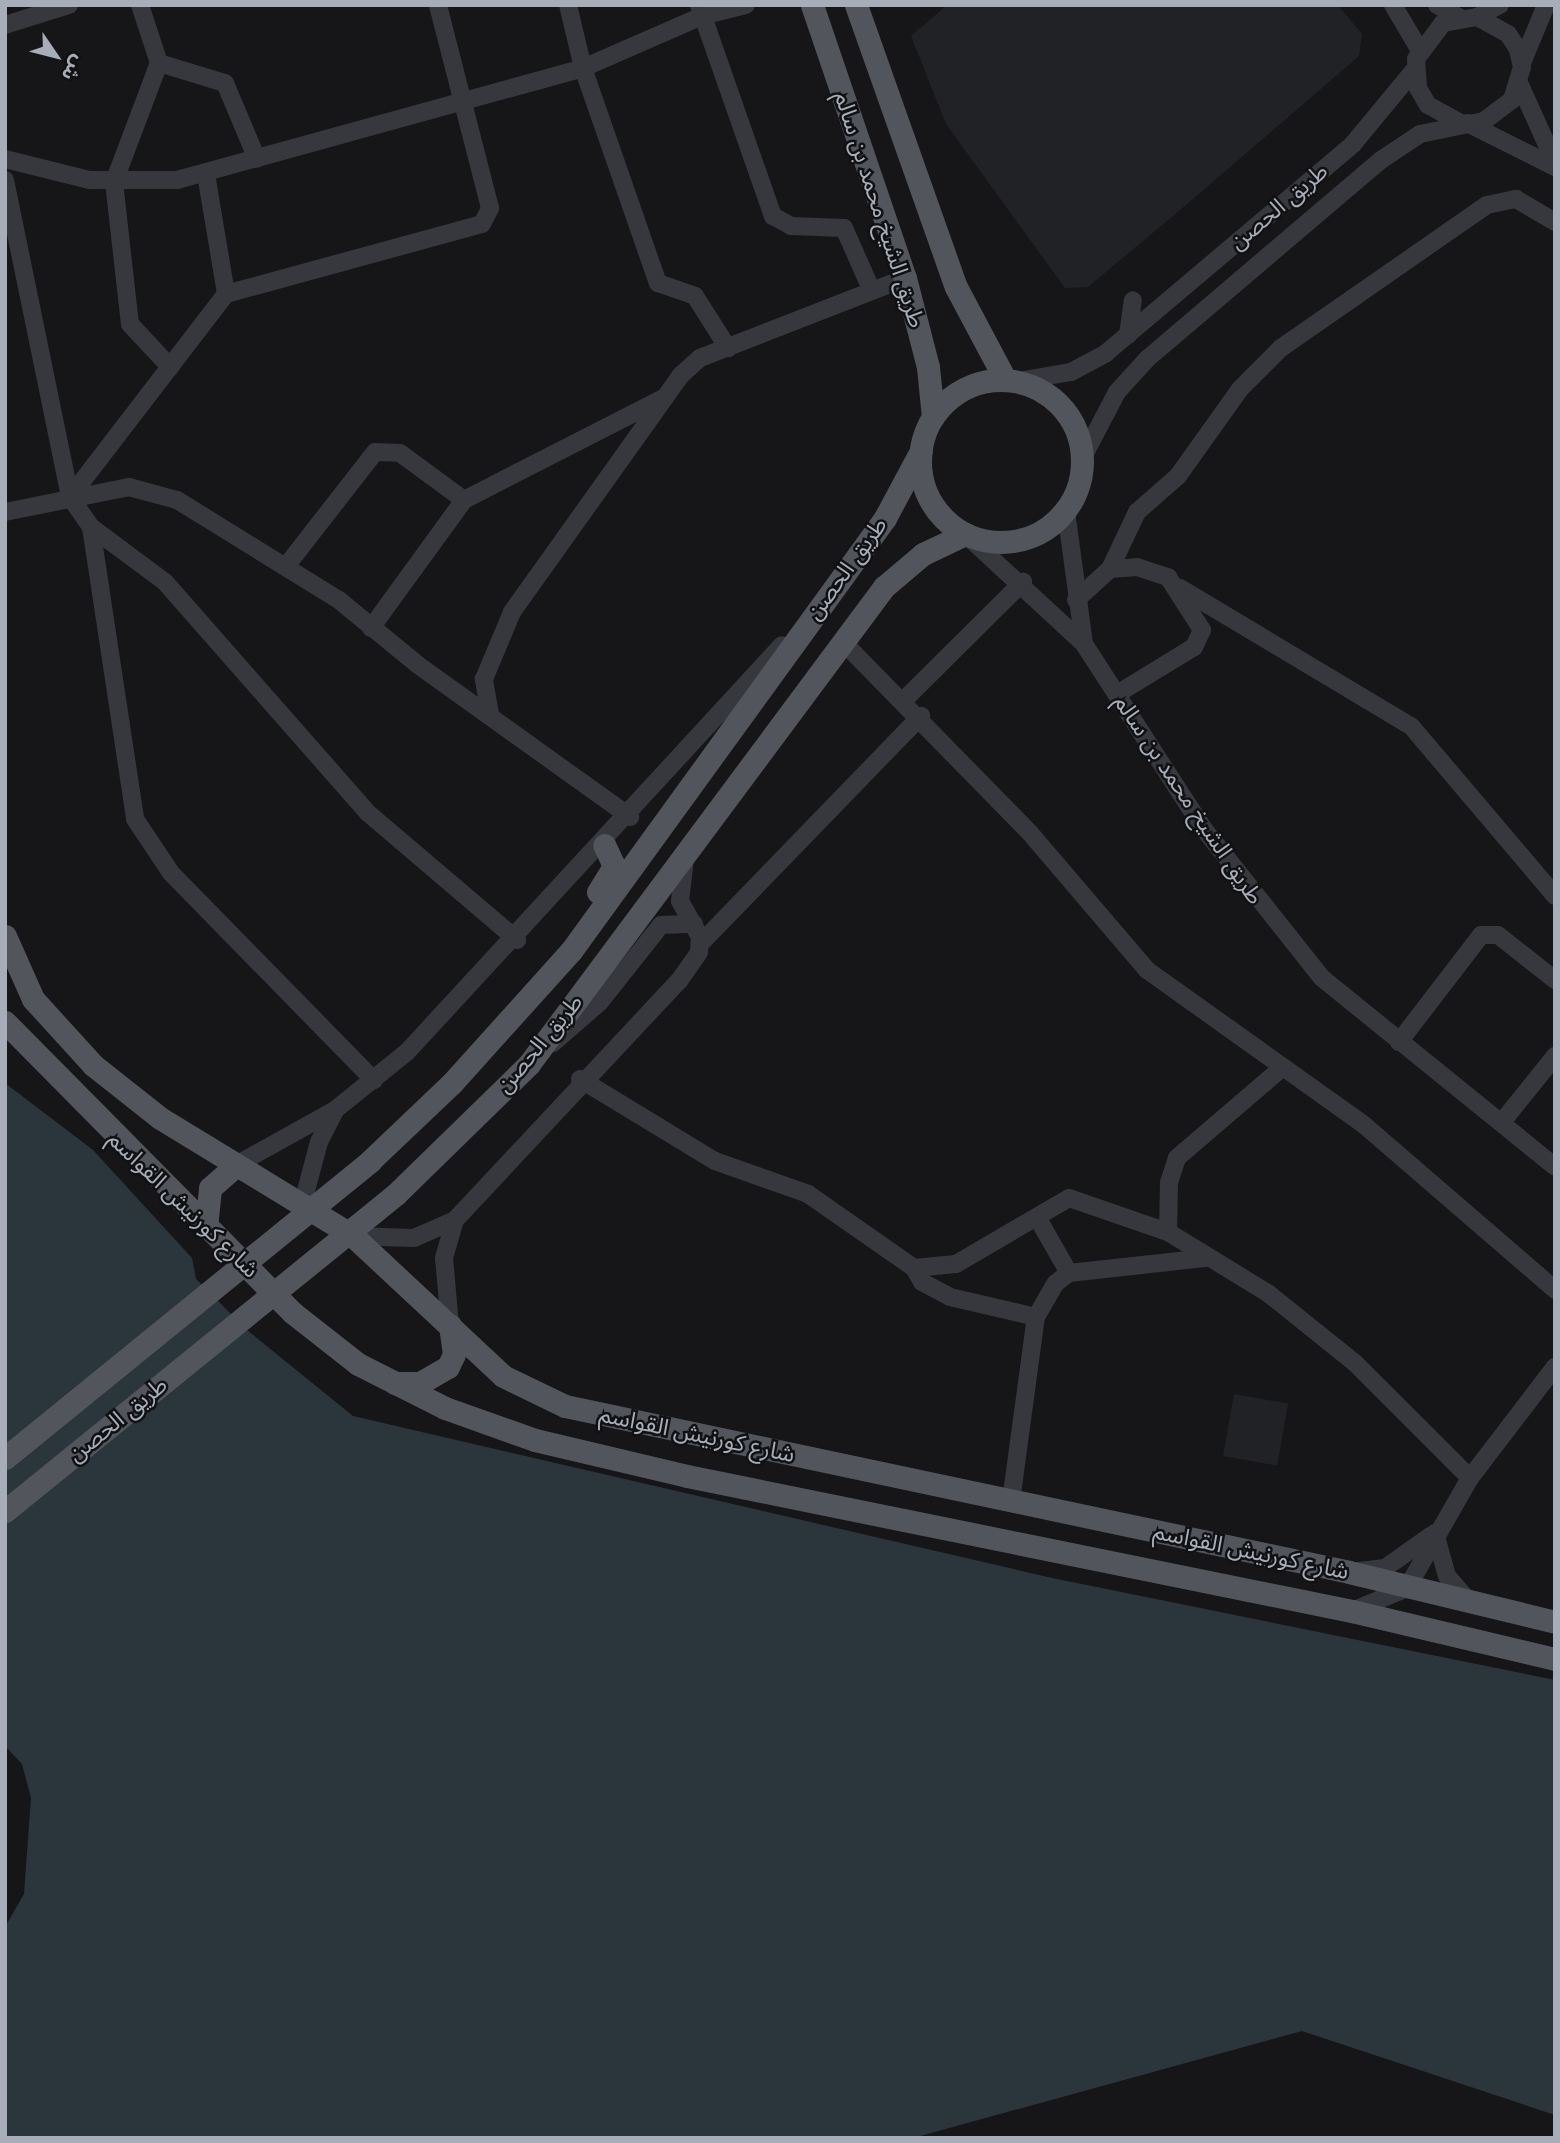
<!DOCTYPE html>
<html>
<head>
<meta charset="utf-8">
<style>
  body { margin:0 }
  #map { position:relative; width:1560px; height:2143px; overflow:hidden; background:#161618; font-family:"Varela Round","Noto Sans Arabic",sans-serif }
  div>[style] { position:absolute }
  .built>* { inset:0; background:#212225; transform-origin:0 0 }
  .water>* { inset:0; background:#2b363c }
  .minor>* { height:18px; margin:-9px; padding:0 9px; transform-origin:9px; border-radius:9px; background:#36383d }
  .major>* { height:23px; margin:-11.5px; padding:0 11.5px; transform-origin:11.5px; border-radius:11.5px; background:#52555c }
  .major>.ring { margin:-11.5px; padding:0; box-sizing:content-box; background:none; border:23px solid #52555c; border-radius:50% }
  .major-bridge>* { height:23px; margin:-11.5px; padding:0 11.5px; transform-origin:11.5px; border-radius:11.5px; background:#52555c }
  span { translate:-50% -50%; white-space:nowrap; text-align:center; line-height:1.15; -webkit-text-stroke:5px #111113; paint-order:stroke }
  .street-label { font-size:23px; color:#a7aeb9 }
  .frame { position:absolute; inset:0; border:7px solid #a7aeb9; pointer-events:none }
  .north { position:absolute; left:21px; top:21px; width:70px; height:70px; -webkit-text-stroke:5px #111113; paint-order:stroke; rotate:125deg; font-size:19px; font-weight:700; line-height:28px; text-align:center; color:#a7aeb9 }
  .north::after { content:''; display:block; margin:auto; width:24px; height:32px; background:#a7aeb9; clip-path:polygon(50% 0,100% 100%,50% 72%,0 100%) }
</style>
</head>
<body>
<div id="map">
  <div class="built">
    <div style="clip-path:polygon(947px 5px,1338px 5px,1362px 34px,1359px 56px,1186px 205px,1088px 287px,1065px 288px,946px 124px,911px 36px)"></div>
    <div style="left:1234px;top:1394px;width:55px;height:63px;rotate:10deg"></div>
  </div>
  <div class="water">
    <div style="clip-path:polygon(5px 1083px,93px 1150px,192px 1258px,196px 1279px,247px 1330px,353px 1416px,1052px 1578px,1555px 1680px,1555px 2115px,1302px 2031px,913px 2138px,5px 2138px,5px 1927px,24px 1894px,31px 1798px,22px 1764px,5px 1746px)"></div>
  </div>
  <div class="minor">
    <div style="left:140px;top:5px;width:61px;rotate:71.9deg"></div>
    <div style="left:159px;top:63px;width:127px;rotate:110.7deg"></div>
    <div style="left:114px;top:182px;width:143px;rotate:83.6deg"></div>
    <div style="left:130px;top:324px;width:59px;rotate:47.1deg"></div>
    <div style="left:568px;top:5px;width:65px;rotate:76.6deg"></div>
    <div style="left:583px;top:68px;width:228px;rotate:70.8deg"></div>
    <div style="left:658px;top:283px;width:39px;rotate:19deg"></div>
    <div style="left:695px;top:296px;width:62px;rotate:57.6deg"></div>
    <div style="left:699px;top:5px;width:224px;rotate:70.7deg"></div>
    <div style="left:773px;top:216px;width:21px;rotate:29deg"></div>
    <div style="left:791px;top:226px;width:53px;rotate:2.2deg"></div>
    <div style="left:844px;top:228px;width:67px;rotate:66.1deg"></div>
    <div style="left:1393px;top:5px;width:51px;rotate:59.4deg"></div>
    <div style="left:1437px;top:5px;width:25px;rotate:29deg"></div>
    <div style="left:1477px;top:17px;width:26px;rotate:-28deg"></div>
    <div style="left:5px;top:25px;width:67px;rotate:-17.4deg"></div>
    <div style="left:159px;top:63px;width:69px;rotate:16.9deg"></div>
    <div style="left:225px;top:83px;width:82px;rotate:67.2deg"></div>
    <div style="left:1522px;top:63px;width:63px;rotate:-67.5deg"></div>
    <div style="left:1520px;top:85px;width:85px;rotate:65.8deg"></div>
    <div style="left:1467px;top:123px;width:98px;rotate:26.6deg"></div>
    <div style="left:5px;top:159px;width:88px;rotate:13.9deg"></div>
    <div style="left:90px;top:180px;width:87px"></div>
    <div style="left:177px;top:180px;width:421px;rotate:-15.4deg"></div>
    <div style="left:583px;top:68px;width:130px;rotate:-23.6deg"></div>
    <div style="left:702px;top:16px;width:45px;rotate:-14deg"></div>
    <div style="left:206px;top:174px;width:122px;rotate:80.5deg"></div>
    <div style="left:5px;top:180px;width:324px;rotate:78.4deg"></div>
    <div style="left:70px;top:497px;width:37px;rotate:55deg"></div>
    <div style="left:91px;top:527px;width:295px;rotate:81.4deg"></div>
    <div style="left:135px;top:819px;width:65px;rotate:56.3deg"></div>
    <div style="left:171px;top:873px;width:290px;rotate:45.6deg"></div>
    <div style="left:1128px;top:335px;width:35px;rotate:-82deg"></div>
    <div style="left:1018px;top:381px;width:54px;rotate:-9.6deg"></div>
    <div style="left:1071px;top:372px;width:40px;rotate:-28deg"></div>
    <div style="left:1106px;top:353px;width:324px;rotate:-40.2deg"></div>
    <div style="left:1353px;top:144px;width:97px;rotate:-50.4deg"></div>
    <div style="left:1083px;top:457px;width:73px;rotate:-62.4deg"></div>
    <div style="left:1117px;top:392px;width:45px;rotate:-47.7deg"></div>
    <div style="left:1147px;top:359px;width:307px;rotate:-40.4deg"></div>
    <div style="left:1381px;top:160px;width:47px;rotate:-33.7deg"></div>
    <div style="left:1420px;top:134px;width:65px;rotate:-11.5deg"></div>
    <div style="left:1484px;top:121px;width:35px;rotate:-37deg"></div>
    <div style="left:1512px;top:100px;width:34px;rotate:-73deg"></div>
    <div style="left:1522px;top:67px;width:18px;rotate:-103deg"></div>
    <div style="left:1518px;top:49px;width:18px;rotate:-124deg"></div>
    <div style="left:1508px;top:34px;width:35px;rotate:-151deg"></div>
    <div style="left:1477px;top:17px;width:35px;rotate:170deg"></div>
    <div style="left:1443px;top:23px;width:45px;rotate:126.9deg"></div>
    <div style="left:1416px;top:59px;width:29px;rotate:86deg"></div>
    <div style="left:1418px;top:88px;width:20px;rotate:60deg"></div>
    <div style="left:1428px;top:105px;width:38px;rotate:29deg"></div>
    <div style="left:70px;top:497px;width:256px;rotate:-52.5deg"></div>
    <div style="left:226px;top:294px;width:265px;rotate:-15.3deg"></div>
    <div style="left:482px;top:224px;width:18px;rotate:-63deg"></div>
    <div style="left:490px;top:208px;width:210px;rotate:-104.4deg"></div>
    <div style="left:1066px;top:511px;width:134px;rotate:82.3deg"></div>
    <div style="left:5px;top:512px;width:126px;rotate:-11.4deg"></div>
    <div style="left:129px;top:487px;width:50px;rotate:15.2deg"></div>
    <div style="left:177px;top:500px;width:190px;rotate:31.7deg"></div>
    <div style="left:339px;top:600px;width:102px;rotate:39.4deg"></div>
    <div style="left:418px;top:665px;width:261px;rotate:35.6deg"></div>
    <div style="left:91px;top:527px;width:92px;rotate:36.6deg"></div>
    <div style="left:165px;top:582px;width:308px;rotate:48.7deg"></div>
    <div style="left:368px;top:813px;width:196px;rotate:40.4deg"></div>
    <div style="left:965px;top:534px;width:162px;rotate:42.7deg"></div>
    <div style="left:1084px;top:644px;width:219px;rotate:57.1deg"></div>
    <div style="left:1203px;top:828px;width:191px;rotate:51.6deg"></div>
    <div style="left:1322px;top:978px;width:300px;rotate:39deg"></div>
    <div style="left:287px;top:565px;width:143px;rotate:-52.1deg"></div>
    <div style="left:375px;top:452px;width:25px;rotate:2deg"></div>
    <div style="left:400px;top:453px;width:79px;rotate:36.3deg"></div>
    <div style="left:1110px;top:569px;width:27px;rotate:-4deg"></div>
    <div style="left:1137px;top:567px;width:33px;rotate:18deg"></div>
    <div style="left:1168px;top:577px;width:63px;rotate:57.3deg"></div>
    <div style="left:1202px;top:630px;width:19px;rotate:115deg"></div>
    <div style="left:1194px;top:647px;width:90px;rotate:148.6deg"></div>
    <div style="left:1180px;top:588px;width:269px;rotate:30.9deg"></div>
    <div style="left:1411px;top:726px;width:223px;rotate:49.7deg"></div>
    <div style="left:1076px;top:600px;width:46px;rotate:-42.4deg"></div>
    <div style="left:1110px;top:569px;width:63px;rotate:-64.7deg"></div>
    <div style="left:1137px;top:512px;width:55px;rotate:-41.3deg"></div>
    <div style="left:1178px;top:476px;width:107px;rotate:-54.5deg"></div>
    <div style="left:1240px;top:389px;width:58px;rotate:-45deg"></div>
    <div style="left:1281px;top:348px;width:251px;rotate:-34.8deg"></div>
    <div style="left:1487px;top:205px;width:30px;rotate:-12deg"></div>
    <div style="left:1516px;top:199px;width:45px;rotate:30.5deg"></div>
    <div style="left:371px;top:628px;width:158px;rotate:-54deg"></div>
    <div style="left:464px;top:500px;width:224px;rotate:-27.1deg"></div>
    <div style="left:843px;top:642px;width:267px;rotate:45.6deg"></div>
    <div style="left:1030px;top:833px;width:180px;rotate:49.5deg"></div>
    <div style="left:1147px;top:970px;width:265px;rotate:35.5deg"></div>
    <div style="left:1363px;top:1124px;width:254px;rotate:40.8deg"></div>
    <div style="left:904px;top:700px;width:168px;rotate:-44.8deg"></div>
    <div style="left:490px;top:714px;width:36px;rotate:-100deg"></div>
    <div style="left:484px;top:679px;width:73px;rotate:-67.3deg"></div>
    <div style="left:512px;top:612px;width:291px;rotate:-54.5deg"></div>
    <div style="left:681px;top:375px;width:25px;rotate:-42deg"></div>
    <div style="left:700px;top:358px;width:220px;rotate:-21.3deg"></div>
    <div style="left:700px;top:944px;width:318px;rotate:-45.9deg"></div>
    <div style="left:1399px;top:1042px;width:135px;rotate:-52.5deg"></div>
    <div style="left:1481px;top:935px;width:17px"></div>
    <div style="left:1498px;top:935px;width:73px;rotate:38.3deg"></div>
    <div style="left:553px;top:1043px;width:62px;rotate:-41.1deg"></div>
    <div style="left:600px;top:1002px;width:98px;rotate:-51.6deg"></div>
    <div style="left:661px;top:925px;width:33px;rotate:-2deg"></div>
    <div style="left:1283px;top:1067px;width:140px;rotate:139.4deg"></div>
    <div style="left:1177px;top:1158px;width:25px;rotate:108deg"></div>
    <div style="left:1169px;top:1182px;width:50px;rotate:91.1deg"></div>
    <div style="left:1168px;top:1232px;width:119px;rotate:31.5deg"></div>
    <div style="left:1269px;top:1294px;width:109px;rotate:38.7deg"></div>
    <div style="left:1354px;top:1362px;width:164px;rotate:45deg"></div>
    <div style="left:580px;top:1079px;width:158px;rotate:31.3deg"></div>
    <div style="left:715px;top:1161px;width:99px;rotate:19.5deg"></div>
    <div style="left:808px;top:1194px;width:129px;rotate:34.9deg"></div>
    <div style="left:914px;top:1268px;width:42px;rotate:-5.4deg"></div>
    <div style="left:956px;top:1264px;width:131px;rotate:-30.3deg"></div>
    <div style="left:1069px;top:1198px;width:105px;rotate:19deg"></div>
    <div style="left:1502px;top:1122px;width:85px;rotate:-51.2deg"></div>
    <div style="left:236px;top:1165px;width:113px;rotate:-29.1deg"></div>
    <div style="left:335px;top:1110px;width:92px;rotate:-38.9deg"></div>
    <div style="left:407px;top:1052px;width:553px;rotate:-47.34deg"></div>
    <div style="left:303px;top:1202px;width:62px;rotate:-75.1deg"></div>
    <div style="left:319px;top:1142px;width:36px;rotate:-63deg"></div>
    <div style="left:1037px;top:1217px;width:64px;rotate:60.3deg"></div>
    <div style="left:353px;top:1236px;width:61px;rotate:1.9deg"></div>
    <div style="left:414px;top:1238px;width:45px;rotate:-23.7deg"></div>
    <div style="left:455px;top:1220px;width:328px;rotate:-46.9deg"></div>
    <div style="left:679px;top:981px;width:35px;rotate:-55deg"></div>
    <div style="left:699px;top:952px;width:15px;rotate:-86deg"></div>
    <div style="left:700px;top:937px;width:41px;rotate:-119.1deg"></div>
    <div style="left:680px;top:901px;width:42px;rotate:-83.2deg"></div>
    <div style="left:914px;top:1268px;width:16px;rotate:60deg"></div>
    <div style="left:922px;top:1282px;width:32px;rotate:28deg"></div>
    <div style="left:950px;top:1297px;width:88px;rotate:13.1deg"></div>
    <div style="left:450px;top:1325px;width:67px;rotate:-95.1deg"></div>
    <div style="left:444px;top:1258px;width:40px;rotate:-74deg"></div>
    <div style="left:1011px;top:1501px;width:186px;rotate:-82.3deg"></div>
    <div style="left:1036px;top:1317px;width:39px;rotate:-60deg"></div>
    <div style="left:1056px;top:1283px;width:16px;rotate:-38deg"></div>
    <div style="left:1069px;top:1273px;width:136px;rotate:-6.3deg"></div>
    <div style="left:1435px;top:1533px;width:45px;rotate:74.4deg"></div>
    <div style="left:1447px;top:1576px;width:35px;rotate:49deg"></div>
    <div style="left:1359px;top:1571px;width:26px;rotate:-7deg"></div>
    <div style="left:1385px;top:1568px;width:57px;rotate:-35.1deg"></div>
    <div style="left:1352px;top:1611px;width:60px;rotate:-22.7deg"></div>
    <div style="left:1407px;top:1588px;width:127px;rotate:-60.2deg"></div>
    <div style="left:1470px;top:1478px;width:140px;rotate:-52.6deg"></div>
  </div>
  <div class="major">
    <div style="left:812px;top:5px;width:288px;rotate:71.2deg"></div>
    <div style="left:905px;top:278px;width:92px;rotate:75.5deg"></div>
    <div style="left:928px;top:367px;width:50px;rotate:84.3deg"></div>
    <div style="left:856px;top:5px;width:299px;rotate:70.5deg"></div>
    <div style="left:956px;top:287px;width:104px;rotate:62deg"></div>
    <div class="ring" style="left:920px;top:380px;width:139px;height:139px"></div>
    <div style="left:598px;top:892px;width:31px;rotate:-58deg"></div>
    <div style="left:614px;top:866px;width:23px;rotate:-115deg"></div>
    <div style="left:5px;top:936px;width:69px;rotate:66deg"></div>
    <div style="left:33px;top:999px;width:89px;rotate:47.7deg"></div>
    <div style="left:93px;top:1065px;width:85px;rotate:38.3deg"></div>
    <div style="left:160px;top:1118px;width:226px;rotate:31.4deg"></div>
    <div style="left:353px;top:1236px;width:205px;rotate:43deg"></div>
    <div style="left:503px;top:1376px;width:69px;rotate:25.8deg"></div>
    <div style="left:565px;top:1406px;width:801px;rotate:11.95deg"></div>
    <div style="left:1349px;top:1572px;width:212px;rotate:13.6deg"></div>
    <div style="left:5px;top:1022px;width:409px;rotate:45.3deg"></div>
    <div style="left:293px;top:1313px;width:83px;rotate:38.1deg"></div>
    <div style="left:358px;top:1364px;width:97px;rotate:26.8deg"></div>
    <div style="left:445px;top:1408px;width:96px;rotate:19.6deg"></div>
    <div style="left:535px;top:1440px;width:156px;rotate:13.3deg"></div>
    <div style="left:687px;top:1476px;width:679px;rotate:11.48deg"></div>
    <div style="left:1352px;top:1611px;width:209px;rotate:13.3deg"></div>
    <div style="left:370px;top:1161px;width:113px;rotate:-43.6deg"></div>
    <div style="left:452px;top:1083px;width:178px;rotate:-48deg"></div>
    <div style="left:571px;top:951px;width:535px;rotate:-54.05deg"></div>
    <div style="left:885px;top:518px;width:76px;rotate:-61.8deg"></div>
    <div style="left:396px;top:1194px;width:186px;rotate:-44.3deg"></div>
    <div style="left:529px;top:1064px;width:595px;rotate:-53.34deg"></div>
    <div style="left:884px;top:587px;width:51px;rotate:-40.2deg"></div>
    <div style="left:923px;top:554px;width:47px;rotate:-25.5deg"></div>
    <div style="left:206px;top:1227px;width:39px;rotate:-84deg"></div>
    <div style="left:210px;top:1188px;width:35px;rotate:-41deg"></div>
    <div style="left:395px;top:1383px;width:25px"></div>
    <div style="left:420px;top:1383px;width:32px;rotate:-30deg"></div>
    <div style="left:448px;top:1367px;width:14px;rotate:-65deg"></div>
    <div style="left:454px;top:1354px;width:29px;rotate:-98deg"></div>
  </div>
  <div class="major-bridge">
    <div style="left:5px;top:1458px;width:471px;rotate:-39.1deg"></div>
    <div style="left:5px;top:1511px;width:503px;rotate:-39.03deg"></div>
  </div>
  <div class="street-label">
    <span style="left:1279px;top:207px;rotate:-40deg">طريق الحصن</span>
    <span style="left:879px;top:210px;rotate:72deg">طريق الشيخ محمد بن سالم</span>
    <span style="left:847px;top:569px;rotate:-54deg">طريق الحصن</span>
    <span style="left:1188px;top:800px;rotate:56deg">طريق الشيخ محمد بن سالم</span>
    <span style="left:540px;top:1044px;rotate:-50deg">طريق الحصن</span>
    <span style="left:183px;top:1205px;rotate:44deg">شارع كورنيش القواسم</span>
    <span style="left:118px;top:1420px;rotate:-39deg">طريق الحصن</span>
    <span style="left:697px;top:1435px;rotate:12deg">شارع كورنيش القواسم</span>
    <span style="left:1251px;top:1552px;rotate:12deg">شارع كورنيش القواسم</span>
  </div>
  <div class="frame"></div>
  <div class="north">ش</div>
</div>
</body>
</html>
